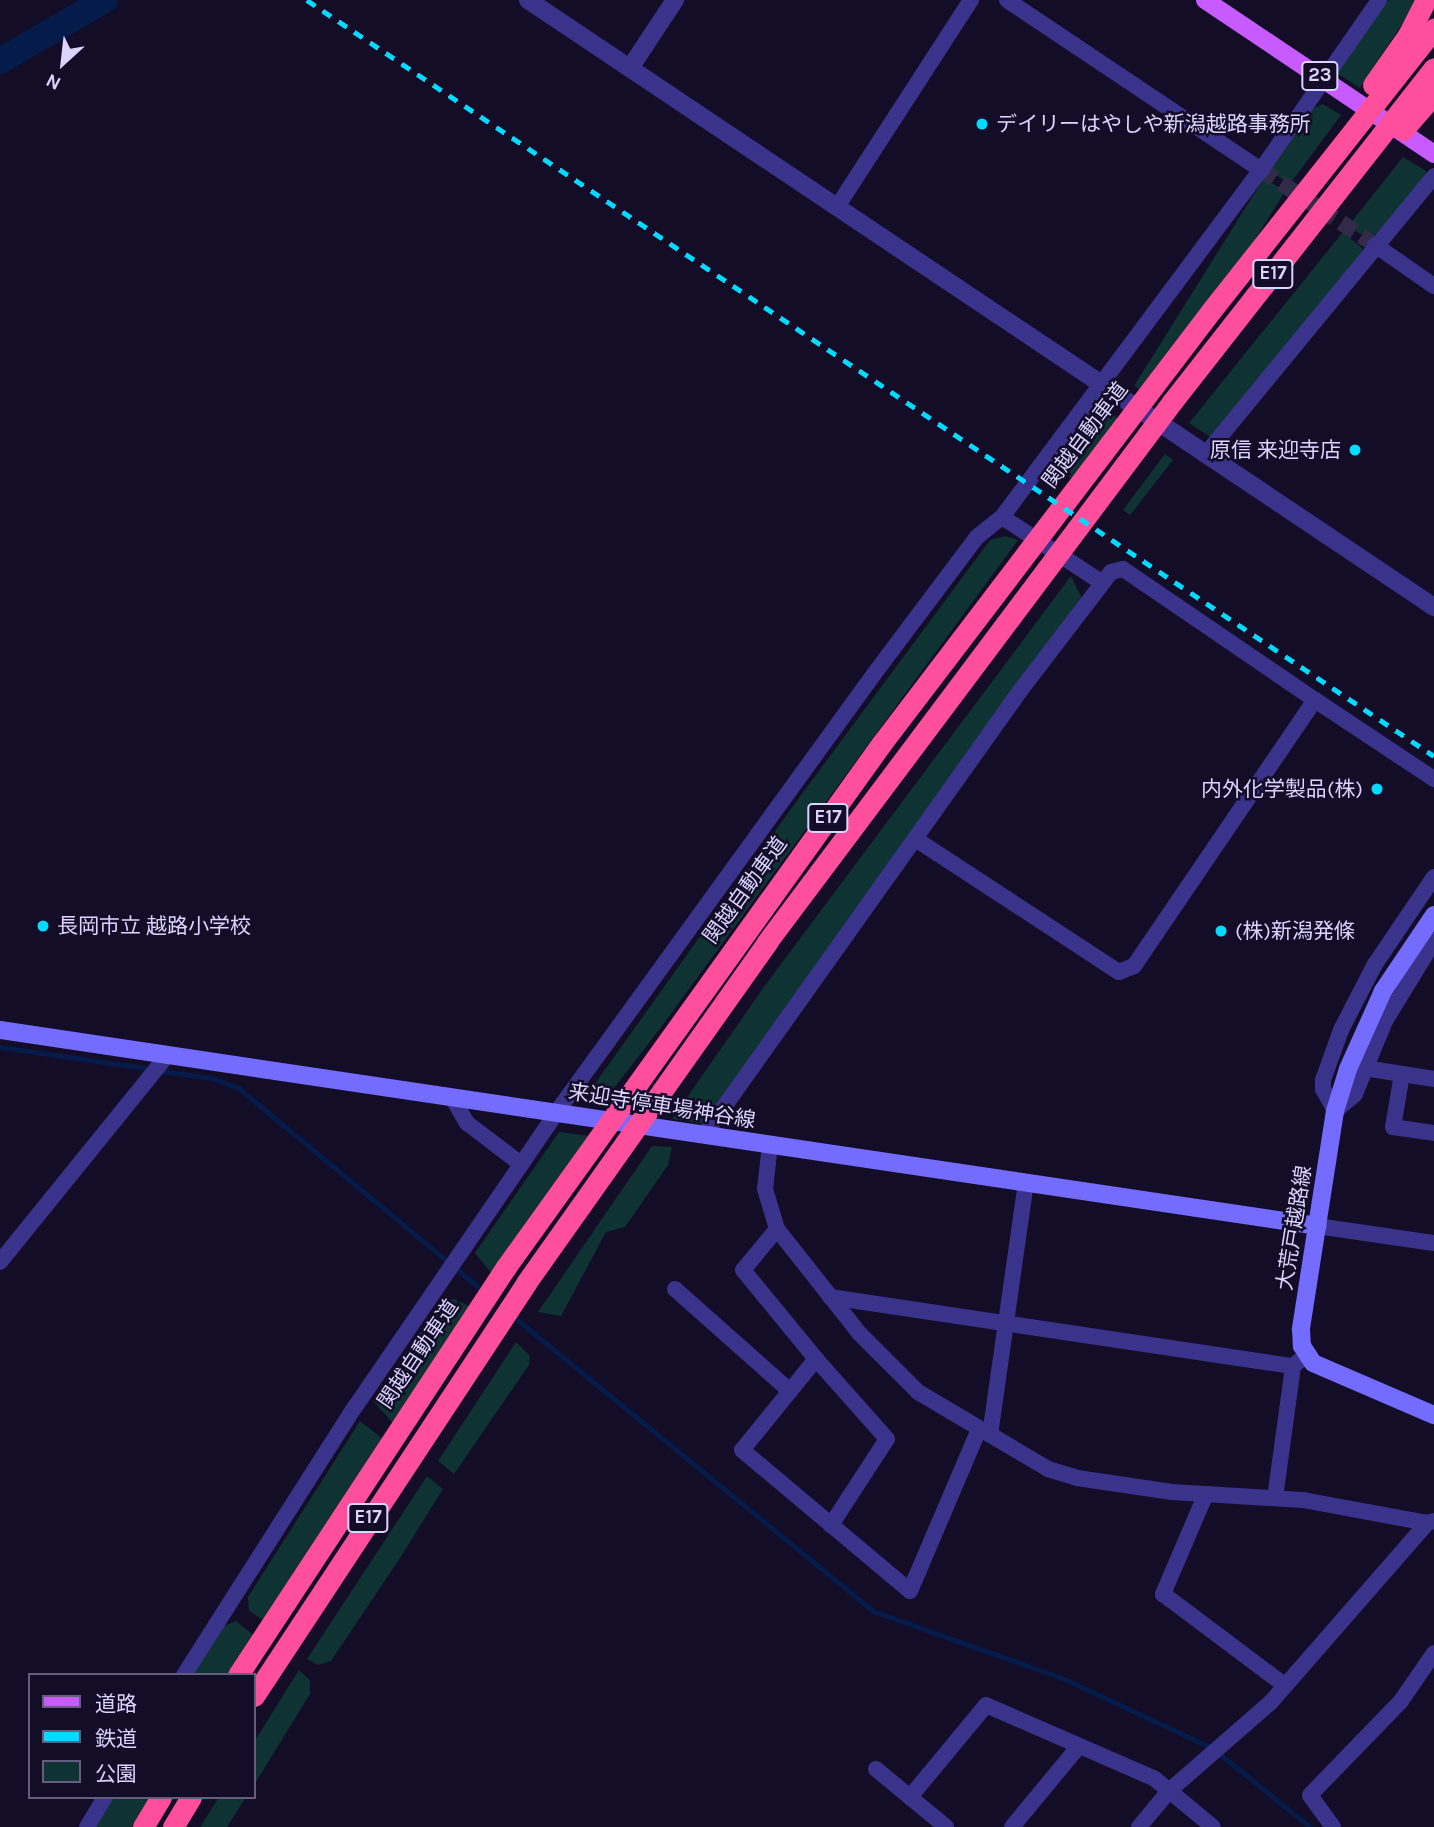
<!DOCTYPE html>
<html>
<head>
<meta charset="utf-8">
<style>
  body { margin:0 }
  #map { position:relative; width:1434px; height:1827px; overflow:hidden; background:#130d28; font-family:Karla,"Noto Sans JP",sans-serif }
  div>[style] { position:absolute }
  .green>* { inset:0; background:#0f3232; transform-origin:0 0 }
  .stream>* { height:4.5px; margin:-2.25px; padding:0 2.25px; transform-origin:2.25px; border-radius:2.25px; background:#051b49 }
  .river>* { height:26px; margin:-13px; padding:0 13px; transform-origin:13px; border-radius:13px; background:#051b49 }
  .minor-tunnel>* { height:16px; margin-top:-8px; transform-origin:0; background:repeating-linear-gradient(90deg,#312b48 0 16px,transparent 0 24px) }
  .minor>* { height:16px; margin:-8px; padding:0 8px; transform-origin:8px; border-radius:8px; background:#3a338b }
  .tertiary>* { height:18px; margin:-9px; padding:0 9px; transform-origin:9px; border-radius:9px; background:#3a338b }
  .secondary>* { height:18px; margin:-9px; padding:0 9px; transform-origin:9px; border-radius:9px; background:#746bff }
  .primary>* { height:18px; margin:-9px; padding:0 9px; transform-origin:9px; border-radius:9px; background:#c85bff }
  .motorway>* { height:21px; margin:-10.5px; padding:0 10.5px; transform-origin:10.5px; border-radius:10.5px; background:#ff4f9c }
  .rail>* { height:4.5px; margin-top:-2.25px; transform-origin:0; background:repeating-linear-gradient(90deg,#00dbff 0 10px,transparent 0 19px) }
  .dots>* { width:19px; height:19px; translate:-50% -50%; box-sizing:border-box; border:4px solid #130d28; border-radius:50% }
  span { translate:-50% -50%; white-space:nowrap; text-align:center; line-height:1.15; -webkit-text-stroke:5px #130d28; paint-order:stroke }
  .shield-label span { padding:2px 5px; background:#130d28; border:2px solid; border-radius:5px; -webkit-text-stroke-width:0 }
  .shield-label { font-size:19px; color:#dad4ff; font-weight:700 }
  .poi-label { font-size:21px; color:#dad4ff }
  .left { translate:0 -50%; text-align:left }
  .right { translate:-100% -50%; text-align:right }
  .street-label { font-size:21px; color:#dad4ff }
  .legend { position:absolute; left:28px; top:1673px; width:228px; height:126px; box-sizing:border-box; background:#130d28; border:2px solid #635d7e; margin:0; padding:9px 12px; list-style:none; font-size:21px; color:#dad4ff }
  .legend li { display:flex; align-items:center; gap:14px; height:35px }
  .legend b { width:35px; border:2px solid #635d7e }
  .north { position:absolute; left:28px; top:28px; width:70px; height:70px; -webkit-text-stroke:5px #130d28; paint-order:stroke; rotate:207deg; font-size:19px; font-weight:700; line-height:28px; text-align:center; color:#dad4ff }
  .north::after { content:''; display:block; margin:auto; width:24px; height:32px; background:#dad4ff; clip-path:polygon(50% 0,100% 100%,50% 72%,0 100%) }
</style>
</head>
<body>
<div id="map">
  <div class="green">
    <div style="clip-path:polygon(1388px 0,1418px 0,1360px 88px,1338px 74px,1339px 70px)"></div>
    <div style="clip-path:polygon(1323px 104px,1341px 115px,1290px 184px,1273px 173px,1270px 165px,1309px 110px)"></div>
    <div style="clip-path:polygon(1403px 157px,1426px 171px,1425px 178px,1380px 234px,1360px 234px,1349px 225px)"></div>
    <div style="left:1264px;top:178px;width:25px;height:245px;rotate:32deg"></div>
    <div style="clip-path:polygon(1343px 232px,1362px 248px,1363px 255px,1212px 438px,1189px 423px)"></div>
    <div style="left:1096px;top:403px;width:29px;height:76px;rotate:35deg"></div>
    <div style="clip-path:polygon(1165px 454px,1173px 460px,1130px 515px,1123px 510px)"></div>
    <div style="clip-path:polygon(1006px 536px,1018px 540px,659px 1030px,600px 1106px,593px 1105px,588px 1095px,594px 1085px,793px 806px,990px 540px)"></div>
    <div style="clip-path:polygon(1071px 576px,1082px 598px,703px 1124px,672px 1119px,766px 984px)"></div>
    <div style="clip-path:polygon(559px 1132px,590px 1136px,493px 1275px,475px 1253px)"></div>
    <div style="clip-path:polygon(652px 1146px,672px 1147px,668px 1165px,625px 1227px,606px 1232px,561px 1316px,538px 1312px)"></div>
    <div style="clip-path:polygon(454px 1299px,471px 1307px,393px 1423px,373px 1401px,441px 1302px)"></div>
    <div style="clip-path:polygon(516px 1342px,530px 1356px,529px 1365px,454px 1474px,438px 1461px)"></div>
    <div style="clip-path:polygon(360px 1421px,382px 1438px,263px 1620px,249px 1611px,248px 1597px)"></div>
    <div style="clip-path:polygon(427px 1476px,443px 1489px,400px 1558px,331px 1661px,318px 1665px,307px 1659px)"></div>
    <div style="clip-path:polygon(236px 1621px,253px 1635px,228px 1675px,191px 1675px,224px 1626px)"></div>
    <div style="clip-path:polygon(299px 1670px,310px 1680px,310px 1694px,254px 1785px,254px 1742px)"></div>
    <div style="clip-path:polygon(113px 1797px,151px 1797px,132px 1827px,96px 1827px)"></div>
    <div style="clip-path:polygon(219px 1797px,246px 1797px,227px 1827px,200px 1827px)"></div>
  </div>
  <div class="stream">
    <div style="left:0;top:1047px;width:154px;rotate:8.2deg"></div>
    <div style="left:161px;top:1071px;width:51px;rotate:7.8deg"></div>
    <div style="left:212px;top:1078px;width:30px;rotate:21deg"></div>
    <div style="left:240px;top:1089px;width:315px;rotate:39.7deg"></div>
    <div style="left:513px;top:1316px;width:465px;rotate:39.3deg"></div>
    <div style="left:873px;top:1611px;width:204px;rotate:19.5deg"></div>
    <div style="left:1065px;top:1679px;width:162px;rotate:25.1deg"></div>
    <div style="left:1219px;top:1753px;width:117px;rotate:39.1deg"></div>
  </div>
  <div class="river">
    <div style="left:0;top:61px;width:121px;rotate:-30.2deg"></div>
  </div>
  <div class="minor-tunnel">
    <div style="left:1261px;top:170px;width:136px;rotate:33.3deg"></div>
  </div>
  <div class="minor">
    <div style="left:1007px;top:0;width:306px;rotate:33.8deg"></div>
    <div style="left:837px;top:207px;width:247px;rotate:-57.1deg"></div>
    <div style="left:1375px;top:245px;width:72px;rotate:34.8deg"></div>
    <div style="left:1205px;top:455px;width:361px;rotate:-50.6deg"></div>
    <div style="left:1002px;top:517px;width:118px;rotate:33.3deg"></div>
    <div style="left:917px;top:840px;width:241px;rotate:33.2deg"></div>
    <div style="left:1119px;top:972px;width:16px;rotate:-22deg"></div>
    <div style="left:1134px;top:966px;width:322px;rotate:-55.8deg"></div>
    <div style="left:1315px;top:700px;width:143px;rotate:33.6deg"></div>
    <div style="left:1434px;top:877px;width:105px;rotate:124.1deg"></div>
    <div style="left:1375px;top:964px;width:74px;rotate:117.3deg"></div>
    <div style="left:1341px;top:1030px;width:53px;rotate:109.8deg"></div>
    <div style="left:1323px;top:1080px;width:9px;rotate:90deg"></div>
    <div style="left:1323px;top:1089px;width:25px;rotate:61deg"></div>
    <div style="left:1335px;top:1111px;width:26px;rotate:-40deg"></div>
    <div style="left:1355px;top:1094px;width:79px;rotate:-67.7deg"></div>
    <div style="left:1385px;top:1021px;width:94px;rotate:-58.5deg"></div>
    <div style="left:1364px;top:1068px;width:71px;rotate:8.9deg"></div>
    <div style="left:1402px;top:1074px;width:54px;rotate:99.6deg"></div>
    <div style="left:1393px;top:1127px;width:41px;rotate:8.3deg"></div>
    <div style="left:453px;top:1099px;width:28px;rotate:60deg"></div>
    <div style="left:467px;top:1123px;width:68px;rotate:37.2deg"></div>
    <div style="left:704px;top:1135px;width:545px;rotate:-54.56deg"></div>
    <div style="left:1020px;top:691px;width:150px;rotate:-52.6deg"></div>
    <div style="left:1111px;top:572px;width:12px;rotate:-14deg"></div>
    <div style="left:1123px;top:569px;width:232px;rotate:34.3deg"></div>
    <div style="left:770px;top:1145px;width:44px;rotate:96.5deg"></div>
    <div style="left:765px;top:1189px;width:42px;rotate:73.3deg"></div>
    <div style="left:777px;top:1229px;width:132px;rotate:51.7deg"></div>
    <div style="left:859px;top:1333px;width:83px;rotate:45deg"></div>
    <div style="left:918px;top:1392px;width:151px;rotate:30.6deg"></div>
    <div style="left:1048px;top:1469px;width:30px;rotate:17deg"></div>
    <div style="left:1077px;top:1478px;width:96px;rotate:8.4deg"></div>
    <div style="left:1172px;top:1492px;width:131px;rotate:3.5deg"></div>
    <div style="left:1303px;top:1500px;width:126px;rotate:10.5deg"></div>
    <div style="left:1427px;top:1523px;width:7px;rotate:-16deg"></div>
    <div style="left:1317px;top:1226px;width:118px;rotate:8.3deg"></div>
    <div style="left:777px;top:1229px;width:53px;rotate:129.7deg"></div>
    <div style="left:743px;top:1270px;width:115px;rotate:50.6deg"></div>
    <div style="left:816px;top:1359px;width:117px;rotate:129.1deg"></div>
    <div style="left:742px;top:1450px;width:219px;rotate:40deg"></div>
    <div style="left:910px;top:1591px;width:176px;rotate:-66.9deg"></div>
    <div style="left:0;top:1262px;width:265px;rotate:-51deg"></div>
    <div style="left:675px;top:1289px;width:154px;rotate:41.6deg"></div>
    <div style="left:830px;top:1297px;width:468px;rotate:8.5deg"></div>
    <div style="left:816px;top:1359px;width:107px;rotate:48.4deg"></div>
    <div style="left:887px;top:1439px;width:103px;rotate:123.1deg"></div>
    <div style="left:990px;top:1435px;width:255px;rotate:-81.9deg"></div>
    <div style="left:1205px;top:1496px;width:107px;rotate:113.2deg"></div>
    <div style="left:1163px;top:1594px;width:151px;rotate:36.9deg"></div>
    <div style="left:1275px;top:1498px;width:133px;rotate:-82.2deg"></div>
    <div style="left:1293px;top:1366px;width:8px;rotate:-40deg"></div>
    <div style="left:184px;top:1675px;width:318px;rotate:-57.5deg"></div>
    <div style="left:355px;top:1407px;width:356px;rotate:-55.6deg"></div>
    <div style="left:556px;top:1113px;width:542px;rotate:-54.08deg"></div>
    <div style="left:874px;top:674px;width:171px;rotate:-53.1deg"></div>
    <div style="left:977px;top:537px;width:32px;rotate:-39deg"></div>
    <div style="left:1002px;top:517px;width:433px;rotate:-53.3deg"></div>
    <div style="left:1261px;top:170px;width:207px;rotate:-55.2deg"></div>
    <div style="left:876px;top:1769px;width:91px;rotate:39.6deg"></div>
    <div style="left:910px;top:1797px;width:119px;rotate:-50.4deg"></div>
    <div style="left:986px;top:1705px;width:184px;rotate:23.6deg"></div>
    <div style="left:1155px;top:1779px;width:75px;rotate:39.6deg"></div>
    <div style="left:87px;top:1827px;width:35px;rotate:-59deg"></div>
    <div style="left:1012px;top:1827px;width:105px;rotate:-50.4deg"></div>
    <div style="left:1139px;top:1827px;width:47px;rotate:-50.2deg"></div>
    <div style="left:1169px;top:1791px;width:135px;rotate:-41.1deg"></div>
    <div style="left:1271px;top:1702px;width:237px;rotate:-48.9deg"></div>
    <div style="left:1333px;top:1827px;width:39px;rotate:-126deg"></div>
    <div style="left:1310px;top:1795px;width:131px;rotate:-45.9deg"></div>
    <div style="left:1401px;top:1701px;width:58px;rotate:-55.5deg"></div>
  </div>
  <div class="tertiary">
    <div style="left:528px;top:0;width:1091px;rotate:33.82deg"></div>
    <div style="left:630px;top:68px;width:82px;rotate:-56.5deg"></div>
  </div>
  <div class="secondary">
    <div style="left:1434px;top:915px;width:92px;rotate:123.9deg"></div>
    <div style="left:1383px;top:991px;width:85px;rotate:114.2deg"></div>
    <div style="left:1348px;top:1069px;width:44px;rotate:107.2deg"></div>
    <div style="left:1335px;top:1111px;width:221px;rotate:98.9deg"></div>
    <div style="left:1301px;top:1329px;width:17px;rotate:87deg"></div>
    <div style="left:1302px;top:1346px;width:20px;rotate:57deg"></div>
    <div style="left:1313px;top:1363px;width:132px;rotate:23.3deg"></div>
    <div style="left:0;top:1030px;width:1332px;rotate:8.46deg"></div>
  </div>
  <div class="primary">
    <div style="left:1205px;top:0;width:276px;rotate:33.9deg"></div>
  </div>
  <div class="motorway">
    <div style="left:1373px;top:85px;width:61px;rotate:-55deg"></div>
    <div style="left:1408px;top:35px;width:39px;rotate:-63deg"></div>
    <div style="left:1403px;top:130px;width:48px;rotate:-49.3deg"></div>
    <div style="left:238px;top:1675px;width:488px;rotate:-56.7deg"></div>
    <div style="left:506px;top:1267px;width:645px;rotate:-54.34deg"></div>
    <div style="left:882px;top:743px;width:543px;rotate:-52.71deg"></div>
    <div style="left:1211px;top:311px;width:360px;rotate:-51.7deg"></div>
    <div style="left:254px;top:1696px;width:495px;rotate:-56.6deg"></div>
    <div style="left:526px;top:1283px;width:418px;rotate:-54.7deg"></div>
    <div style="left:767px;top:942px;width:675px;rotate:-53.13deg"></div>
    <div style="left:1172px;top:402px;width:424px;rotate:-51.9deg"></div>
    <div style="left:143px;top:1827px;width:35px;rotate:-59deg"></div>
    <div style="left:173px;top:1827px;width:35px;rotate:-59deg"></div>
  </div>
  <div class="rail">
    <div style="left:307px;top:0;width:1357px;rotate:33.85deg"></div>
  </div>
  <div class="dots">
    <div style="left:982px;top:124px;background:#00dbff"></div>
    <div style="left:1355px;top:450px;background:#00dbff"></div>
    <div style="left:1377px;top:789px;background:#00dbff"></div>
    <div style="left:43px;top:926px;background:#00dbff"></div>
    <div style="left:1221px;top:931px;background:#00dbff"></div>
  </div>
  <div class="shield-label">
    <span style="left:1320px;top:76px">23</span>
    <span style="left:1273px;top:274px">E17</span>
    <span style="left:828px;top:818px">E17</span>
    <span style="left:368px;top:1518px">E17</span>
  </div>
  <div class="poi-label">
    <span class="left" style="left:996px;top:124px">デイリーはやしや新潟越路事務所</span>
    <span class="right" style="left:1341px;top:450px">原信 来迎寺店</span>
    <span class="right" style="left:1363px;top:789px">内外化学製品(株)</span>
    <span class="left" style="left:57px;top:926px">長岡市立 越路小学校</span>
    <span class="left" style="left:1235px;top:931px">(株)新潟発條</span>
  </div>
  <div class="street-label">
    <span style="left:1085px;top:435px;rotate:-53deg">関越自動車道</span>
    <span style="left:745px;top:890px;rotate:-54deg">関越自動車道</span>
    <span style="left:662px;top:1106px;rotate:9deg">来迎寺停車場神谷線</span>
    <span style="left:1294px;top:1228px;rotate:-81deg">大荒戸越路線</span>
    <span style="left:418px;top:1354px;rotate:-56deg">関越自動車道</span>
  </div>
  <ul class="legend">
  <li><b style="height:9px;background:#c85bff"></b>道路</li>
  <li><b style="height:9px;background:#00dbff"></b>鉄道</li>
  <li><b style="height:19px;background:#0f3232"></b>公園</li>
  </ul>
  <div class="north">N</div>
</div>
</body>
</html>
